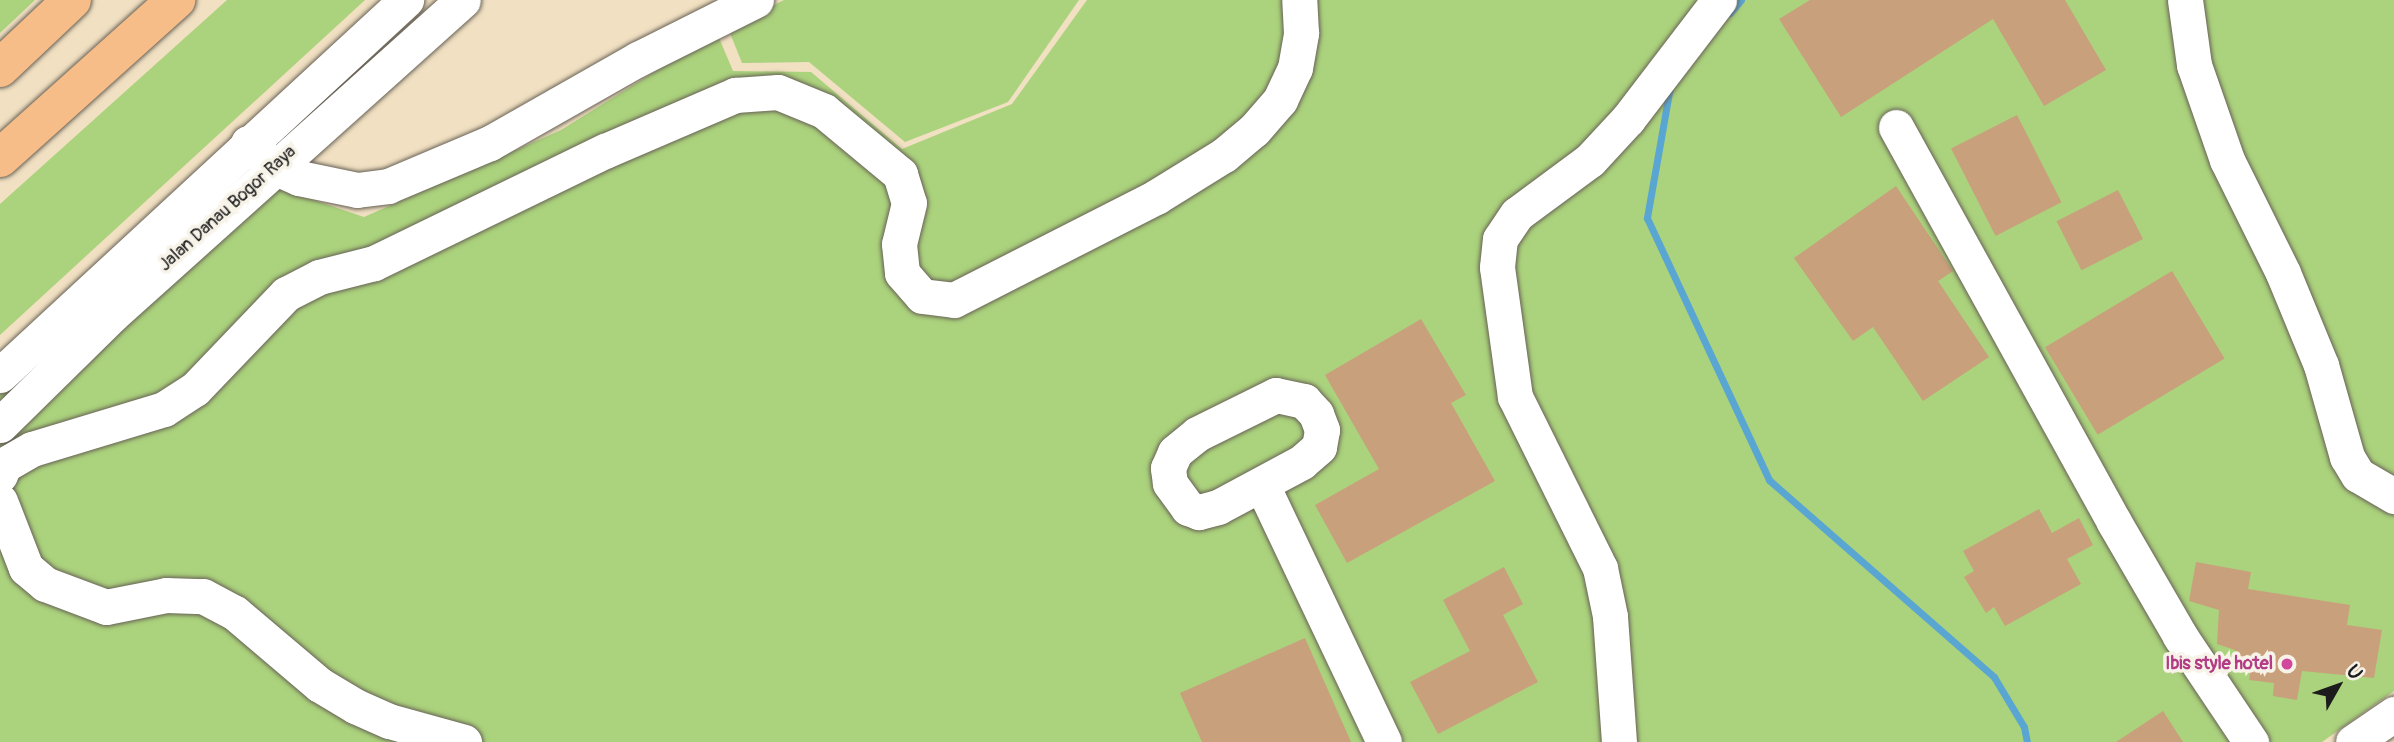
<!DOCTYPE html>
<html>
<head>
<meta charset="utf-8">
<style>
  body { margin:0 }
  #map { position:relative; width:2394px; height:742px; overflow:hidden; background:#f1e0c2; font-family:Pangolin,sans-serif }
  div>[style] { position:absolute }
  .green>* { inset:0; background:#abd27c }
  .stream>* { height:7px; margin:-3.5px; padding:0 3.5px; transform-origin:3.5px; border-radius:3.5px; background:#5aa6d2 }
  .building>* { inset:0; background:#c9a07c; transform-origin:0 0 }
  .roads { filter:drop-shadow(0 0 2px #676156) drop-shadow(0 0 2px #676156) }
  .minor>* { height:35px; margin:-17.5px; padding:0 17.5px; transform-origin:17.5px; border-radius:17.5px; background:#fff }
  .highway>* { height:38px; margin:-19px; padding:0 19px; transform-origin:19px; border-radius:19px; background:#f7bd88 }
  .dots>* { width:19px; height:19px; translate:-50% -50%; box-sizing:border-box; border:4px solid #f7f3e8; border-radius:50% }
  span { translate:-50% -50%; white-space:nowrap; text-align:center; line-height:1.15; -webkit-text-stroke:7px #f7f3e8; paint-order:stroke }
  .street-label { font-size:18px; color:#1c1c1c }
  .hotel-label { font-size:18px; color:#b23c85; font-weight:700 }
  .right { translate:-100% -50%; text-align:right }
  .north { position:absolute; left:2303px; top:651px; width:70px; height:70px; -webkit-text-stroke:5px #f7f3e8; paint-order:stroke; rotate:50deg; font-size:19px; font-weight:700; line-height:28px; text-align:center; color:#1c1c1c }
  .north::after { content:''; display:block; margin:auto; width:24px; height:32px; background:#1c1c1c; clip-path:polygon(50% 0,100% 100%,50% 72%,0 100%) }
</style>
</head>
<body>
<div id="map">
  <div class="green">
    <div style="clip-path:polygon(0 0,35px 0,0 33px)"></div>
    <div style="clip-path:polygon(227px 0,365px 0,0 335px,0 204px)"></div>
    <div style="clip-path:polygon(784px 0,1079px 0,1008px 102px,905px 142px,809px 62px,742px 63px,728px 28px)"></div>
    <div style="clip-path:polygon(1087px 0,2394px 0,2394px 691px,2322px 742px,0 742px,0 379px,222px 169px,364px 217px,561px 130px,717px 33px,733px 71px,811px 72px,902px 149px,1012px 104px)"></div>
  </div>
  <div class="stream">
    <div style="left:1730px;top:13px;width:17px;rotate:-50deg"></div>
    <div style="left:1670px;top:87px;width:133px;rotate:100deg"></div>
    <div style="left:1647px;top:218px;width:289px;rotate:65deg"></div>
    <div style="left:1769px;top:480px;width:299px;rotate:41.2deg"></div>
    <div style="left:1994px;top:677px;width:58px;rotate:59deg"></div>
    <div style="left:2024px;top:727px;width:15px;rotate:79deg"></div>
  </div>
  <div class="building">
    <div style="clip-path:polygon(1810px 0,2065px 0,2106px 70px,2044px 106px,1993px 19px,1841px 117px,1779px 19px)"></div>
    <div style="left:2017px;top:115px;width:98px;height:74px;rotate:63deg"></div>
    <div style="clip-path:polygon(1896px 186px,1953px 271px,1938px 281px,1989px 357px,1923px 401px,1873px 327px,1853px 341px,1794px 258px)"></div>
    <div style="left:2118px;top:190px;width:55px;height:69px;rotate:63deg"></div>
    <div style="left:2172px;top:271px;width:102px;height:148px;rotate:59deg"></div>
    <div style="clip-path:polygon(1421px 319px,1466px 395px,1451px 403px,1495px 481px,1347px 563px,1315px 505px,1379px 469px,1325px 375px)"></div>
    <div style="clip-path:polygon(2039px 509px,2052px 533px,2079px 518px,2093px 545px,2067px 559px,2081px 584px,2005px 626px,1994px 607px,1986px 613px,1964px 577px,1974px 571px,1963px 551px)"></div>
    <div style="clip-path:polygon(2196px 562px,2251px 572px,2248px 589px,2350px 605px,2347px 625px,2382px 630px,2374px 678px,2302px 671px,2297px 700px,2273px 696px,2274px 683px,2249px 680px,2251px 669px,2235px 665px,2235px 650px,2217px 644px,2219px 610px,2189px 601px)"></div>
    <div style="clip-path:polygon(1504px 567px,1523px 604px,1503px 615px,1538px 682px,1438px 734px,1410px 682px,1470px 651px,1443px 600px)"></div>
    <div style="clip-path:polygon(1305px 638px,1351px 742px,1202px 742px,1180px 693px)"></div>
    <div style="clip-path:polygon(2163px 711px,2183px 742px,2116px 742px)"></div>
  </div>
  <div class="roads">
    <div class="minor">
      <div style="left:2185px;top:0;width:66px;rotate:82.1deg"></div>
      <div style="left:2194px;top:65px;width:101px;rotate:70.8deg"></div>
      <div style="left:2227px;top:160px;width:126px;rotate:63.6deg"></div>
      <div style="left:2283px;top:273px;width:100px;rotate:67.6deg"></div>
      <div style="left:2321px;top:365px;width:96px;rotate:74.2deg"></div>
      <div style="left:2347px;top:457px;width:21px;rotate:59deg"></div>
      <div style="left:2358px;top:475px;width:42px;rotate:30.3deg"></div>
      <div style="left:1896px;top:127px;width:451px;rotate:61.1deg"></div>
      <div style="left:2114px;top:522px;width:132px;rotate:59.9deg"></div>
      <div style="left:2180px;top:636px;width:128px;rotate:56.2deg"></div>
      <div style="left:248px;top:143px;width:35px;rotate:43deg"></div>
      <div style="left:274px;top:167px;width:27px;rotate:24deg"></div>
      <div style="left:299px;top:178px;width:59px;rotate:11.7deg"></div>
      <div style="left:357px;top:190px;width:31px;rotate:-7deg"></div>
      <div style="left:388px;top:186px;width:111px;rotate:-22.9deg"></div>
      <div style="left:490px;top:143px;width:170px;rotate:-29.6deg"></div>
      <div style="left:638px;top:59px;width:132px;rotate:-26.6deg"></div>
      <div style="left:0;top:375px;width:553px;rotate:-42.73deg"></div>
      <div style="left:1276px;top:395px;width:29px;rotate:12deg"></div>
      <div style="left:1304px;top:401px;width:18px;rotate:47deg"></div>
      <div style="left:1316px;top:414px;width:17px;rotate:69deg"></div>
      <div style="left:1322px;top:430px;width:17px;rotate:100deg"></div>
      <div style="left:1319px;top:447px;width:23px;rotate:139deg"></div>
      <div style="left:1302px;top:462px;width:95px;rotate:151.8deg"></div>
      <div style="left:1218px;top:507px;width:20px;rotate:165deg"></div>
      <div style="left:1199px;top:512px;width:12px;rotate:-160deg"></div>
      <div style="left:1188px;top:508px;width:31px;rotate:-126deg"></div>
      <div style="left:1170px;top:483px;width:15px;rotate:-98deg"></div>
      <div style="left:1168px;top:468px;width:17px;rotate:-66deg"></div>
      <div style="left:1175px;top:452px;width:28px;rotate:-39deg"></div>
      <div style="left:1197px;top:434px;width:88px;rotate:-26.3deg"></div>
      <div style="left:0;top:425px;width:158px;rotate:-44.5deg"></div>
      <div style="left:113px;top:314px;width:470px;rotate:-41.9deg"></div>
      <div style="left:0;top:475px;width:11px;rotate:-68deg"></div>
      <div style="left:4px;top:465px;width:32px;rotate:-30deg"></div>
      <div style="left:32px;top:449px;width:138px;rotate:-16.9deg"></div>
      <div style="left:164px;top:409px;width:37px;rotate:-33deg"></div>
      <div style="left:195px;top:389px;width:132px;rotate:-46.2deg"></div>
      <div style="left:286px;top:294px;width:37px;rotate:-27deg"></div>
      <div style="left:319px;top:277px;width:57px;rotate:-14.3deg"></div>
      <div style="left:374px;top:263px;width:257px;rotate:-25.9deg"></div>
      <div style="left:605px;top:151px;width:142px;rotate:-23.3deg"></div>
      <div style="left:735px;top:95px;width:43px;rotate:-4deg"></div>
      <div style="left:778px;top:92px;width:50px;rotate:22.4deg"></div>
      <div style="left:824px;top:111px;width:99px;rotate:39.7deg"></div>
      <div style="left:900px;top:174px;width:30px;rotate:73deg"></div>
      <div style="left:909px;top:203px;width:42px;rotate:103.7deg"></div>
      <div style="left:899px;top:244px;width:29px;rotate:84deg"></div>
      <div style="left:902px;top:273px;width:30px;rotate:49deg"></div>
      <div style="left:922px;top:296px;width:32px;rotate:7deg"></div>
      <div style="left:954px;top:300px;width:227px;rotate:-27deg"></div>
      <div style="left:1156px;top:197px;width:80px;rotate:-31.7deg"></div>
      <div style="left:1224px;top:155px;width:39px;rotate:-40deg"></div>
      <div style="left:1254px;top:130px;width:40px;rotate:-49deg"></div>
      <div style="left:1280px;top:100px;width:35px;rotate:-65deg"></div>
      <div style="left:1295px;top:68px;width:36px;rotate:-80deg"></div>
      <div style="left:1301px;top:33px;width:33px;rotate:-93deg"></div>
      <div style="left:1262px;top:485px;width:284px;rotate:64.6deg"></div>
      <div style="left:0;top:501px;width:72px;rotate:68.8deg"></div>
      <div style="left:26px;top:568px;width:25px;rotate:40deg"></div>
      <div style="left:45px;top:584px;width:65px;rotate:20.7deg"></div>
      <div style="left:106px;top:607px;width:61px;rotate:-11.3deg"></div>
      <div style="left:166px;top:595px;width:37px;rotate:2deg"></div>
      <div style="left:203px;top:596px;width:36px;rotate:28deg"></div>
      <div style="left:235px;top:613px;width:111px;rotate:40.3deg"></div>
      <div style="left:320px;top:685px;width:41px;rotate:31deg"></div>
      <div style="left:355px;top:706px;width:37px;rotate:24deg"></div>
      <div style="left:389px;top:721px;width:78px;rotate:15.6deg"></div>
      <div style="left:1619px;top:742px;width:126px;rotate:-94.1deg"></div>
      <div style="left:1610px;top:616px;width:49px;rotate:-101.8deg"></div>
      <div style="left:1600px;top:568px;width:191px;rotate:-116.4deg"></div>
      <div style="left:1515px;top:397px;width:131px;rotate:-97.9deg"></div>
      <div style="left:1497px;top:267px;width:28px;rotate:-84deg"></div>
      <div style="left:1500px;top:239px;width:30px;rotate:-56deg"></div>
      <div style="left:1517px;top:214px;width:91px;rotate:-36.5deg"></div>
      <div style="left:1590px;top:160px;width:56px;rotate:-47.2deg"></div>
      <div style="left:1628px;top:119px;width:150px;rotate:-52.6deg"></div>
      <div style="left:2353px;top:742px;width:50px;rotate:-34.3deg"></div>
    </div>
    <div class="highway">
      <div style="left:0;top:68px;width:99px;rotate:-43.4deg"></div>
      <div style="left:0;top:158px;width:237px;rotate:-41.9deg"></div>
    </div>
  </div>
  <div class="dots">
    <div style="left:2287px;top:664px;background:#d1479c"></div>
  </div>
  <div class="street-label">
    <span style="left:228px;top:209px;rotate:-42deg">Jalan Danau Bogor Raya</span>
  </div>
  <div class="hotel-label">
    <span class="right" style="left:2273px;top:664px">Ibis style hotel</span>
  </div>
  <div class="north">U</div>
</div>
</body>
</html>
